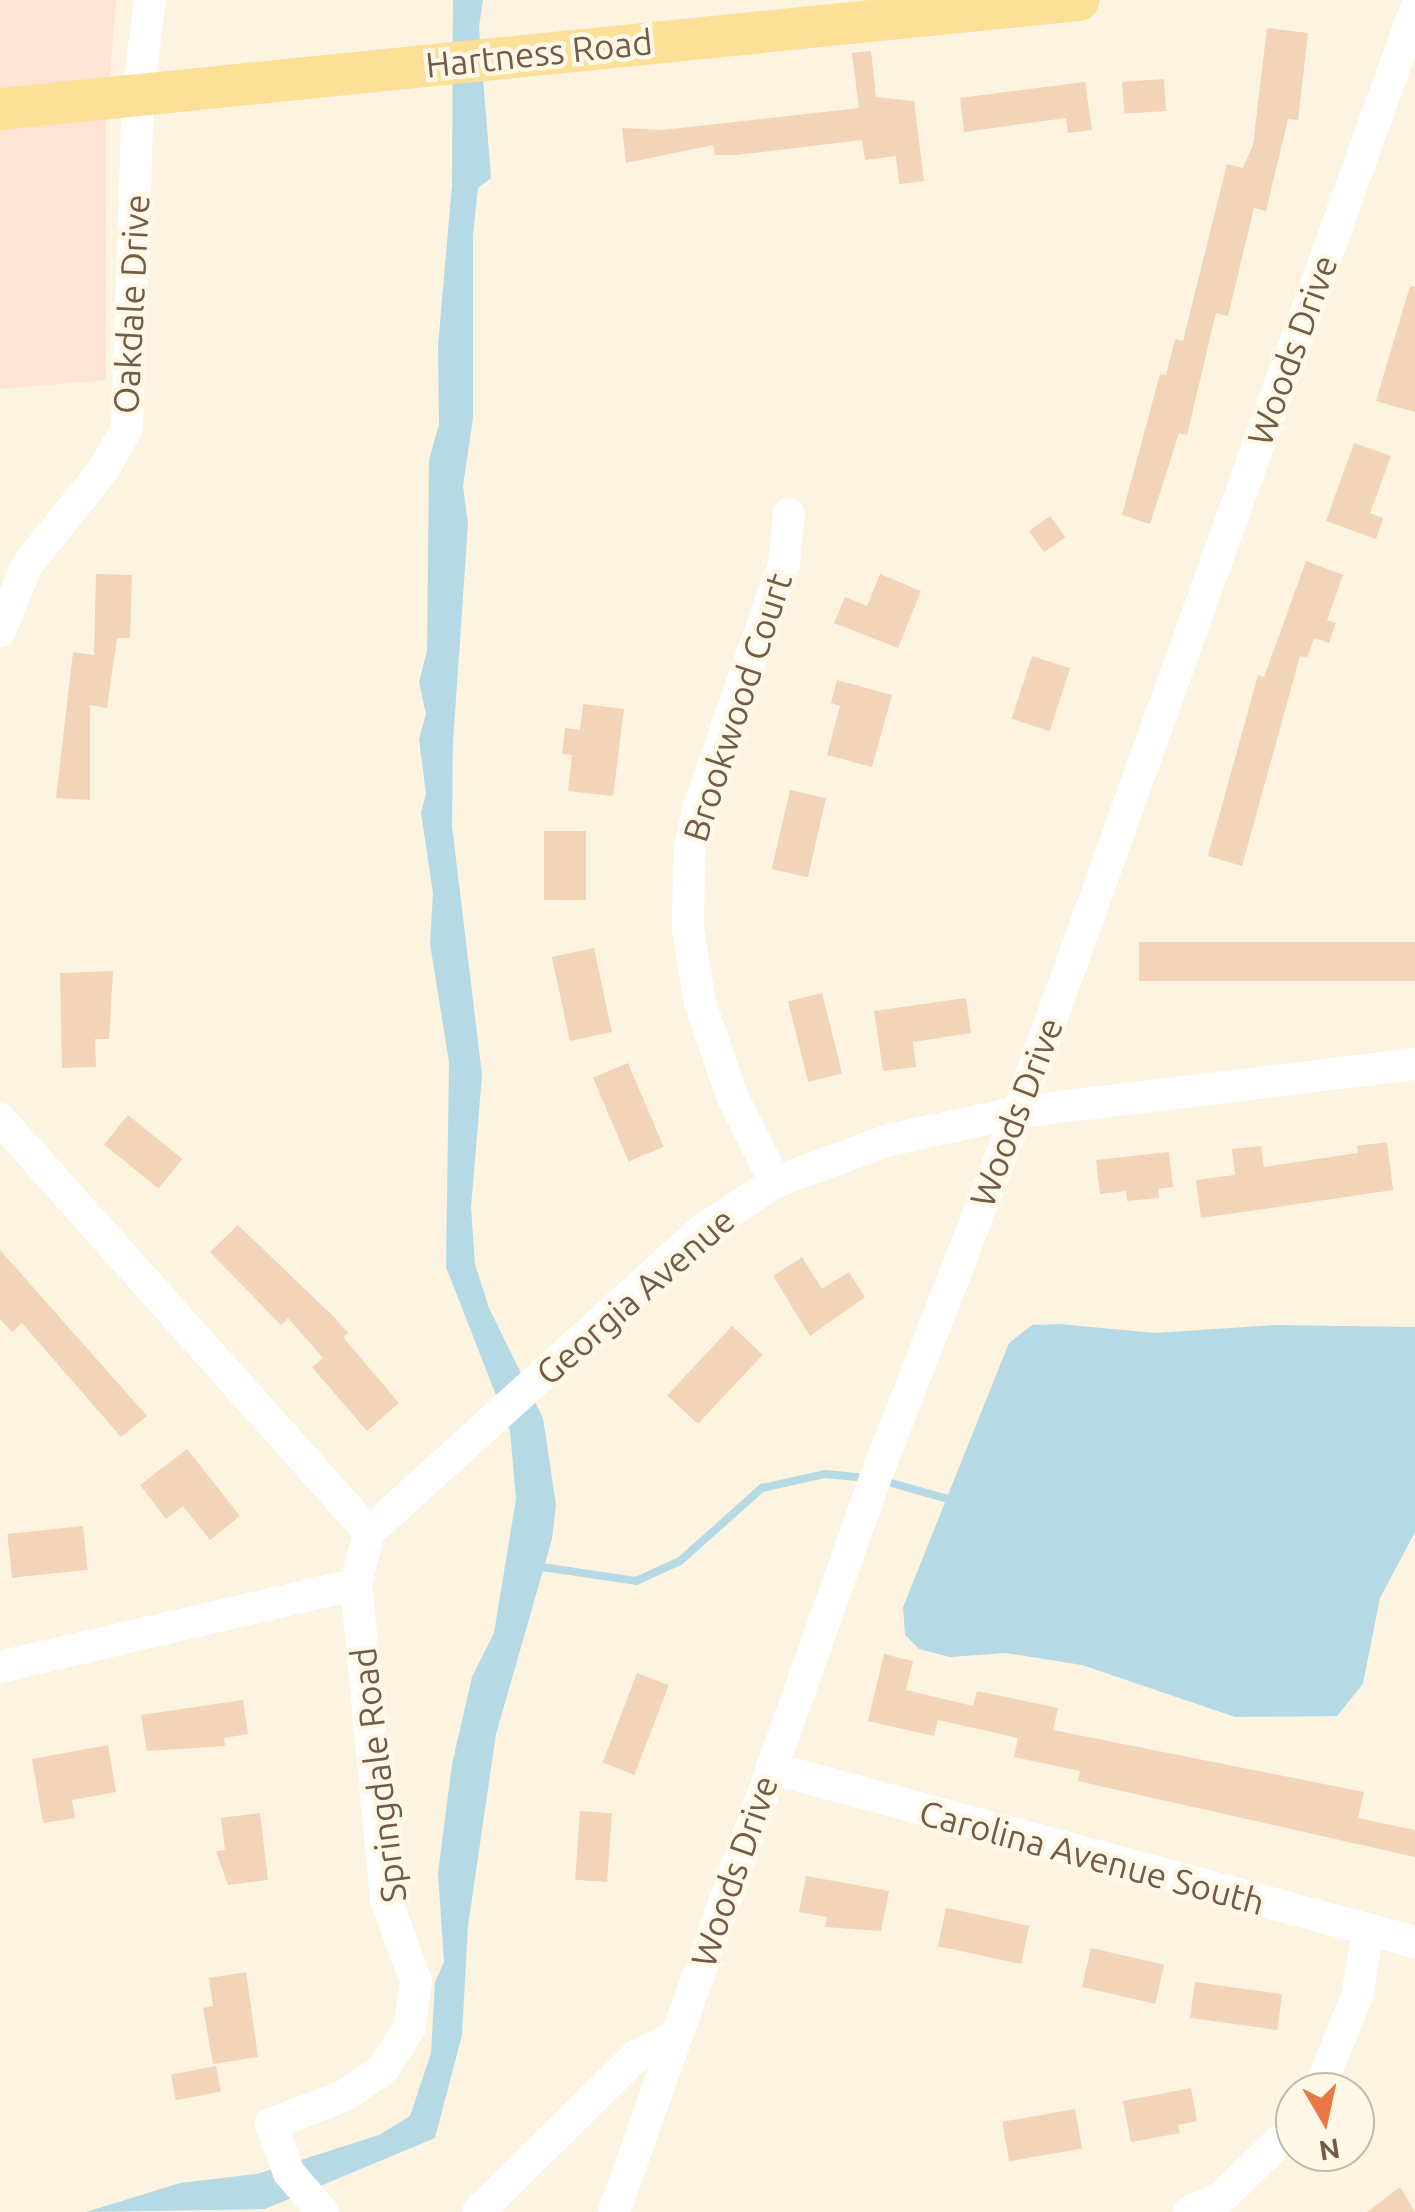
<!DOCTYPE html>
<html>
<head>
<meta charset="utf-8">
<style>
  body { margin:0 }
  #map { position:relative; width:1415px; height:2212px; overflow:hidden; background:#fcf4e0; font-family:Ubuntu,sans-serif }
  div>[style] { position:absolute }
  .commercial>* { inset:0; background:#fde4d4 }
  .water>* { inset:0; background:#b5dae5 }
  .stream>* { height:8px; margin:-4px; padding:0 4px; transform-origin:4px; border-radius:4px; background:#b5dae5 }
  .building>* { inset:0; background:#f2d4b8; transform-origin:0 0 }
  .minor>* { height:32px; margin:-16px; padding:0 16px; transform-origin:16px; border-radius:16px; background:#fff }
  .major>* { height:42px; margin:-21px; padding:0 21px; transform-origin:21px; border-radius:21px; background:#fce098 }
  span { translate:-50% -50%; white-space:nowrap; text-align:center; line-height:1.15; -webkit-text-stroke:9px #fff8e7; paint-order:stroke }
  .street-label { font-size:35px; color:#735b48 }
  .north { position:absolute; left:1275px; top:2072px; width:100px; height:100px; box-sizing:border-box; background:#fff8e7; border:2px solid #c7b9a7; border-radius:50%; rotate:171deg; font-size:28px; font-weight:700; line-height:40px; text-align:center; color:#735b48 }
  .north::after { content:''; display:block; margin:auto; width:35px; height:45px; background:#e87844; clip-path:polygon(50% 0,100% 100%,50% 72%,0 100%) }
</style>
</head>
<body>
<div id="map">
  <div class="commercial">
    <div style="clip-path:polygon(0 0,116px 0,106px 121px,106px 380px,0 389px)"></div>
  </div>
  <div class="water">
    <div style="clip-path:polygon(453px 0,483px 0,479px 27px,491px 178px,478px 188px,473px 235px,473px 418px,463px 486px,468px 524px,453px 742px,452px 826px,482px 1075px,471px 1207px,475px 1264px,489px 1308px,543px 1418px,556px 1505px,552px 1539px,496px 1734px,468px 1926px,462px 2035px,435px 2138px,265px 2209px,86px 2212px,180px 2183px,257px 2174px,379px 2135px,410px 2116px,431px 2053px,435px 1982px,444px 1962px,438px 1873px,452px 1764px,472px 1677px,494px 1633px,516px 1499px,510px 1431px,446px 1267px,449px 1062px,430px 944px,433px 893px,421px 813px,426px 794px,419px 739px,426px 714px,419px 682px,427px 651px,429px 460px,439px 424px,438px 346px,452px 185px)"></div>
    <div style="clip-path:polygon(1060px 1324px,1155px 1333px,1275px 1325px,1415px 1327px,1415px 1532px,1380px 1598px,1363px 1684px,1337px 1716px,1235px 1717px,1082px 1665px,1006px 1653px,950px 1657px,919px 1649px,905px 1635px,903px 1607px,1009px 1343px,1032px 1325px)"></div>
  </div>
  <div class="stream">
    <div style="left:881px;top:1480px;width:81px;rotate:15.8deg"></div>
    <div style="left:535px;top:1566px;width:102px;rotate:8.4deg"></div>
    <div style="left:636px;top:1581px;width:48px;rotate:-24.4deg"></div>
    <div style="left:680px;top:1561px;width:110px;rotate:-41.7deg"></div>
    <div style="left:762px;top:1488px;width:65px;rotate:-12.5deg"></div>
    <div style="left:825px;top:1474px;width:43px;rotate:5.3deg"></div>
  </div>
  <div class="building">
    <div style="clip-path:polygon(1267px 28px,1308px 33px,1298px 120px,1288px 119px,1266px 211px,1254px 208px,1228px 316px,1216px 313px,1187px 435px,1179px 433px,1150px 524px,1122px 515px,1160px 374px,1166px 375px,1175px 339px,1183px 341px,1227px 164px,1243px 168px,1253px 145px)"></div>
    <div style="clip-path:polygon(871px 51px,876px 97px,914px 101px,924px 181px,899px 184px,896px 156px,865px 160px,862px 140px,736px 155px,715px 155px,713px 145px,626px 163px,622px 128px,663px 130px,859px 108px,852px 53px)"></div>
    <div style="left:1164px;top:79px;width:32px;height:42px;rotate:86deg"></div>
    <div style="clip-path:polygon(1085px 82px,1092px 130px,1068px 133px,1066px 118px,964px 132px,960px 98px)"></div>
    <div style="clip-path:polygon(1410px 286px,1415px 287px,1415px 412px,1376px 401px)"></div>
    <div style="clip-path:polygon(1354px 443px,1391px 456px,1370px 513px,1383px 518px,1376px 539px,1326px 521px)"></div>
    <div style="left:1050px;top:516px;width:26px;height:26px;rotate:54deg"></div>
    <div style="clip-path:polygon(1306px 561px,1343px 575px,1327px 620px,1336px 623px,1329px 643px,1314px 638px,1307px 658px,1300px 656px,1242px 866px,1208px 856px,1258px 675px,1264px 677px)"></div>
    <div style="clip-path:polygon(96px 574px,132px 575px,130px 638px,117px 638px,107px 708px,90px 705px,90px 800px,56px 798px,73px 652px,94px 655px)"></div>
    <div style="clip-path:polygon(880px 574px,921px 591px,898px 648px,834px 623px,845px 597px,867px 606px)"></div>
    <div style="left:1032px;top:656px;width:40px;height:66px;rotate:18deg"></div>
    <div style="clip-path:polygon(837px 680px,892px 695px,872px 767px,827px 755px,840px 706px,831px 703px)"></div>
    <div style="clip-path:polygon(583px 704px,624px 709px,613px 796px,568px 791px,572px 755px,562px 754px,565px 728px,580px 730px)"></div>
    <div style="left:790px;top:790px;width:37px;height:81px;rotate:13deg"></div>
    <div style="left:544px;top:831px;width:42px;height:69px"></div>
    <div style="left:1415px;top:942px;width:39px;height:276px;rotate:90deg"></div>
    <div style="left:594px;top:948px;width:86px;height:43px;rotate:78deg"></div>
    <div style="clip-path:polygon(113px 971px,109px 1039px,95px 1039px,96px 1067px,62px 1068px,60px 973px)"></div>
    <div style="left:822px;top:993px;width:83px;height:35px;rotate:76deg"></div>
    <div style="clip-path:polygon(966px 998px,971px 1033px,913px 1042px,916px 1067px,883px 1071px,874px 1011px)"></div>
    <div style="left:628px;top:1063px;width:91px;height:38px;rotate:67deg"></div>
    <div style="left:128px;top:1115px;width:70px;height:38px;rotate:39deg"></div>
    <div style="clip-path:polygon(1387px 1142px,1393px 1190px,1201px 1218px,1196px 1180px,1235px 1175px,1232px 1149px,1261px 1146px,1264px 1167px,1358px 1153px,1357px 1146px)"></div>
    <div style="clip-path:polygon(1169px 1152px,1173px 1187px,1158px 1189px,1159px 1198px,1127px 1201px,1126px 1191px,1100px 1194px,1096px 1160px)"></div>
    <div style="clip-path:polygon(238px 1225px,335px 1318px,348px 1333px,343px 1337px,399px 1403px,367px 1431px,312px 1367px,323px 1358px,288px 1318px,281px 1325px,210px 1252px)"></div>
    <div style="clip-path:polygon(0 1250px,147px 1416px,121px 1437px,22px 1323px,12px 1332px,0 1319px)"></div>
    <div style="clip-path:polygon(802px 1257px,822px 1289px,849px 1272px,865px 1297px,810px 1336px,773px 1276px)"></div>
    <div style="left:732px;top:1326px;width:42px;height:95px;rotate:43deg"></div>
    <div style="clip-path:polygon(187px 1449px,240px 1516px,210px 1540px,183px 1506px,166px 1519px,140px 1485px)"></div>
    <div style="left:83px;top:1526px;width:44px;height:76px;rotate:84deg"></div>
    <div style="clip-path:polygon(884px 1654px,913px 1661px,906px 1690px,973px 1706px,977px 1691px,1058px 1708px,1053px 1730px,1364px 1792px,1358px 1818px,1415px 1830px,1415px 1857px,1078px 1781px,1080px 1771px,1014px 1757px,1018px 1738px,938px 1720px,934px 1736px,868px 1721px)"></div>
    <div style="left:637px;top:1673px;width:34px;height:96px;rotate:21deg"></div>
    <div style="clip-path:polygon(243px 1700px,248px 1734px,224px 1738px,225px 1746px,147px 1751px,141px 1715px)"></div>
    <div style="clip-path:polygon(108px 1745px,116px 1792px,72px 1800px,75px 1818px,43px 1823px,32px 1759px)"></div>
    <div style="left:580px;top:1811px;width:32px;height:69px;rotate:4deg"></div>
    <div style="clip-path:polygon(260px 1813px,268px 1880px,228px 1885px,216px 1851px,225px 1850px,221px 1818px)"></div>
    <div style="clip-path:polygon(806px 1876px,889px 1891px,881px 1931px,825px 1927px,827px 1917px,799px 1912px)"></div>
    <div style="left:946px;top:1908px;width:85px;height:39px;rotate:12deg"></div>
    <div style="left:1091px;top:1948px;width:75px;height:40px;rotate:13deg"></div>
    <div style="clip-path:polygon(246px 1972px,258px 2057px,213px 2064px,203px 2008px,213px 2006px,209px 1978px)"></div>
    <div style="left:1195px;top:1982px;width:88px;height:36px;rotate:8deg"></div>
    <div style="left:216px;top:2066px;width:26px;height:46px;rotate:79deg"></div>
    <div style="clip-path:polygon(1191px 2088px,1197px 2121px,1178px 2125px,1180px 2133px,1131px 2142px,1123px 2101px)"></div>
    <div style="left:1075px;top:2109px;width:40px;height:74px;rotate:80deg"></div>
    <div style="clip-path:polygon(1400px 2187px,1415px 2212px,1367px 2212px)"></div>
  </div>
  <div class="minor">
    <div style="left:0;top:631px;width:71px;rotate:-67.8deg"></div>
    <div style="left:27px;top:565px;width:123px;rotate:-51.3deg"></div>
    <div style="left:104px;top:469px;width:47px;rotate:-60.7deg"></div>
    <div style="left:127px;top:428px;width:334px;rotate:-88.1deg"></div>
    <div style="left:138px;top:94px;width:95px;rotate:-82.7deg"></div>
    <div style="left:0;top:1119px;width:554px;rotate:48.22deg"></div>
    <div style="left:775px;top:1182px;width:96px;rotate:-116.6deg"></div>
    <div style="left:732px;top:1096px;width:98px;rotate:-109deg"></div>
    <div style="left:700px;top:1003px;width:75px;rotate:-99.2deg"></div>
    <div style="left:688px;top:929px;width:76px;rotate:-89.2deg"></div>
    <div style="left:689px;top:853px;width:45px;rotate:-78.4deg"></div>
    <div style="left:698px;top:809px;width:260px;rotate:-70.7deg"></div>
    <div style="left:784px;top:564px;width:50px;rotate:-84.3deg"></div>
    <div style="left:0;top:1667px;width:366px;rotate:-13.1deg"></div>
    <div style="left:356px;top:1584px;width:54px;rotate:-76deg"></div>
    <div style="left:369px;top:1532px;width:450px;rotate:-42.2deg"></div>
    <div style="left:702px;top:1230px;width:87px;rotate:-33.3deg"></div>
    <div style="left:775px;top:1182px;width:121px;rotate:-20.2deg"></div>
    <div style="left:889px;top:1140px;width:132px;rotate:-12.2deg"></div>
    <div style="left:1018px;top:1112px;width:400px;rotate:-6.9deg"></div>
    <div style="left:771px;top:1768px;width:667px;rotate:15.12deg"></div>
    <div style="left:1318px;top:2092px;width:104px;rotate:-67.9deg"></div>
    <div style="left:1357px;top:1996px;width:65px;rotate:-80.2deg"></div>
    <div style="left:323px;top:2212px;width:52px;rotate:-131.1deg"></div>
    <div style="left:289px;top:2173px;width:52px;rotate:-110.2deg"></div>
    <div style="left:271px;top:2124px;width:78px;rotate:-21deg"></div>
    <div style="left:344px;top:2096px;width:47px;rotate:-34.7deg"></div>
    <div style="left:383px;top:2069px;width:48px;rotate:-57deg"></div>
    <div style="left:409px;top:2029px;width:48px;rotate:-81.5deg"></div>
    <div style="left:416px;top:1982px;width:88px;rotate:-109.9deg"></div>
    <div style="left:386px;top:1899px;width:316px;rotate:-95.4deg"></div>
    <div style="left:478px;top:2212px;width:222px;rotate:-44.6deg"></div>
    <div style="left:636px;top:2056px;width:45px;rotate:-26.6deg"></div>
    <div style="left:614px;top:2212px;width:778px;rotate:-70.4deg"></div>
    <div style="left:875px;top:1479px;width:394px;rotate:-68.7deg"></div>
    <div style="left:1018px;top:1112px;width:1171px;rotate:-70.19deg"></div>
    <div style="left:1189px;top:2212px;width:36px;rotate:-24deg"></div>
    <div style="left:1222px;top:2197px;width:102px;rotate:-44.2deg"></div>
  </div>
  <div class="major">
    <div style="left:0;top:109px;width:1084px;rotate:-5.77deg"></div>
  </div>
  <div class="street-label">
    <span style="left:539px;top:53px;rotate:-6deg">Hartness Road</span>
    <span style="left:131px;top:304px;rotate:-87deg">Oakdale Drive</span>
    <span style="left:1292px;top:350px;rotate:-70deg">Woods Drive</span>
    <span style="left:737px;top:707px;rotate:-72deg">Brookwood Court</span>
    <span style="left:1016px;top:1112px;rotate:-69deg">Woods Drive</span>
    <span style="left:635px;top:1296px;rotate:-41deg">Georgia Avenue</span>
    <span style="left:378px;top:1775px;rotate:-97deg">Springdale Road</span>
    <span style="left:1092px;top:1857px;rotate:15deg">Carolina Avenue South</span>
    <span style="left:734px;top:1871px;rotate:-71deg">Woods Drive</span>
  </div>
  <div class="north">N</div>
</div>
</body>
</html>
